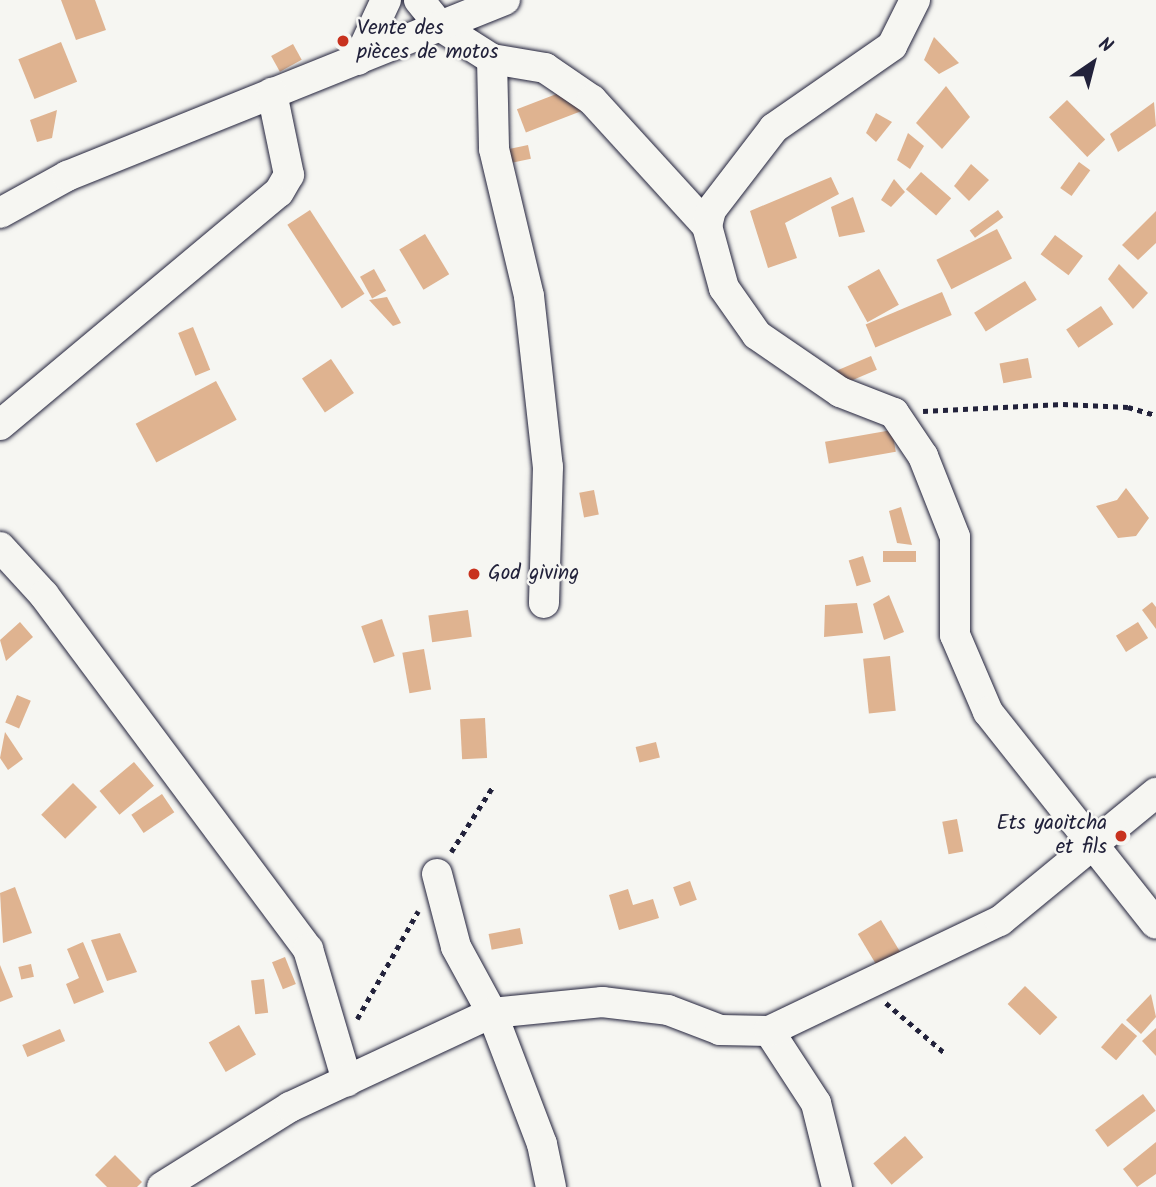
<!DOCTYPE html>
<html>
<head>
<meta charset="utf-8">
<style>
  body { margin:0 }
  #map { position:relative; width:1156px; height:1187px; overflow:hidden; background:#f6f6f2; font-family:Kalam,sans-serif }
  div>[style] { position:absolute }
  .building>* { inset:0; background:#dfb390; transform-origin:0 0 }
  .path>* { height:4.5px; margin-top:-2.25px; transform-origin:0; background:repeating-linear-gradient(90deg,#22223b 0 5px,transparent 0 10px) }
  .roads { filter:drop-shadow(0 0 2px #22223b) drop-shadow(0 0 2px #22223b) }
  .minor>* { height:30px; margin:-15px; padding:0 15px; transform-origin:15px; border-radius:15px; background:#f6f6f2 }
  .dots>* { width:19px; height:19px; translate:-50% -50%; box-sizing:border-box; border:4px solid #f6f6f2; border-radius:50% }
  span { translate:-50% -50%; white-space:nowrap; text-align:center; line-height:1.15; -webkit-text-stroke:5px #f6f6f2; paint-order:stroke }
  .poi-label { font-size:21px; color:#22223b }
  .left { translate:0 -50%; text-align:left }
  .right { translate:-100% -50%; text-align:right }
  .north { position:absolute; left:1058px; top:28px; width:70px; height:70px; -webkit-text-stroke:5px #f6f6f2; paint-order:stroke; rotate:35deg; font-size:19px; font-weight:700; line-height:28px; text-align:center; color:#22223b }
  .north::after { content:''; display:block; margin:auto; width:24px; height:32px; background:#22223b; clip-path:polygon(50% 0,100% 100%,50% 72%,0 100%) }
</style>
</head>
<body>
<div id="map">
  <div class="building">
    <div style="clip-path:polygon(61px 0,95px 0,106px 30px,76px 40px)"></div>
    <div style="clip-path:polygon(934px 37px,959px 63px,939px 74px,924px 60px)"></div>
    <div style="left:61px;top:42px;width:43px;height:46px;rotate:68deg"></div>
    <div style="left:293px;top:44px;width:18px;height:25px;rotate:61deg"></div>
    <div style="clip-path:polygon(946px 86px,970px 117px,942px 149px,916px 123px)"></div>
    <div style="left:572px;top:88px;width:25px;height:59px;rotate:69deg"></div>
    <div style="left:1067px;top:100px;width:55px;height:25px;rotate:46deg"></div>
    <div style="clip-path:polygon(1154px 102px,1156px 126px,1118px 152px,1110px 134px)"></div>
    <div style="clip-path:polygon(57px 110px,52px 138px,37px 142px,30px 120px)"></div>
    <div style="clip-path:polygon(876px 113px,892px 122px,876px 142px,866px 133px)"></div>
    <div style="clip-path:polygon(908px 133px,924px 146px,910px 169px,897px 160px)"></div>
    <div style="left:528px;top:145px;width:14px;height:23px;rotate:78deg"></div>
    <div style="left:1079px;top:162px;width:14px;height:32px;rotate:36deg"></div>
    <div style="clip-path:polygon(971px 164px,989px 180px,969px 201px,954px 186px)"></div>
    <div style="left:921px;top:172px;width:40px;height:23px;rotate:41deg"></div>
    <div style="clip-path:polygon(831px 177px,839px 194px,785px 223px,797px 258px,768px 268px,750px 211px)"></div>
    <div style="clip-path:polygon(894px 179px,905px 192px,891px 207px,881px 200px)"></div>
    <div style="clip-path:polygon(853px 197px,865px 232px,839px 237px,831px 207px)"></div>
    <div style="left:310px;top:210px;width:100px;height:27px;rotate:57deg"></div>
    <div style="left:998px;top:210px;width:9px;height:35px;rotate:54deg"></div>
    <div style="clip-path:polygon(1156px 211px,1156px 243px,1138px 260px,1122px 245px)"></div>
    <div style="left:997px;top:229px;width:33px;height:68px;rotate:63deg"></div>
    <div style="left:425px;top:234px;width:47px;height:30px;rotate:59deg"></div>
    <div style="left:1055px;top:235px;width:35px;height:24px;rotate:37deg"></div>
    <div style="clip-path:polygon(1119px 264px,1148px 293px,1133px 309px,1108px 279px)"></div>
    <div style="left:374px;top:269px;width:25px;height:16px;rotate:61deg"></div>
    <div style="left:879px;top:269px;width:41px;height:36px;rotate:61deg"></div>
    <div style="left:1025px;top:281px;width:22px;height:60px;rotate:58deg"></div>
    <div style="left:942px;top:292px;width:25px;height:83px;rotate:67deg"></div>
    <div style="clip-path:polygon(387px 297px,401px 323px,393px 326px,369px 300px)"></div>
    <div style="left:1101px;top:306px;width:22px;height:42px;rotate:56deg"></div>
    <div style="left:193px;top:327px;width:46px;height:16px;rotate:68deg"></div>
    <div style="left:871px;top:356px;width:15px;height:42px;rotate:67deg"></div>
    <div style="left:1028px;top:358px;width:20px;height:29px;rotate:79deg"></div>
    <div style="left:331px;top:359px;width:41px;height:35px;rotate:56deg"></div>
    <div style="left:216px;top:381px;width:44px;height:91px;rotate:62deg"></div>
    <div style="left:892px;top:430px;width:22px;height:68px;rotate:80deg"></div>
    <div style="clip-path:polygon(1126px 488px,1149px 518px,1136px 536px,1118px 538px,1096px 506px,1117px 500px)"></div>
    <div style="left:594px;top:490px;width:25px;height:15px;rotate:79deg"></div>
    <div style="clip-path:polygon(901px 507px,912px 545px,897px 543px,889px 511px)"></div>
    <div style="left:916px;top:551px;width:11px;height:33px;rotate:90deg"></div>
    <div style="left:863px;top:556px;width:27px;height:15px;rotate:73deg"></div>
    <div style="clip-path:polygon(889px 595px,904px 632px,884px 640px,873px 604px)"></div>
    <div style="clip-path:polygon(1152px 602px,1156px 607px,1156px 629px,1142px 610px)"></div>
    <div style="clip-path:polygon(857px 603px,863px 633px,824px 637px,825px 605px)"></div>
    <div style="left:468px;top:610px;width:27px;height:40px;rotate:82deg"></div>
    <div style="left:382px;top:619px;width:39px;height:22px;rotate:71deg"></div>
    <div style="clip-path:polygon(20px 622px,33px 637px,6px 661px,0 640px)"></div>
    <div style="left:1138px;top:622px;width:19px;height:26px;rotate:58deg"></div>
    <div style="left:424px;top:649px;width:41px;height:22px;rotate:80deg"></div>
    <div style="left:890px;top:656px;width:55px;height:27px;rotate:84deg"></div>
    <div style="left:17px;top:695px;width:15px;height:30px;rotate:23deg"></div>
    <div style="left:485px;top:718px;width:40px;height:25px;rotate:87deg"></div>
    <div style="clip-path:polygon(5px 732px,23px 759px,8px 770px,0 758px)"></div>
    <div style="left:656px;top:742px;width:16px;height:21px;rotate:76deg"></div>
    <div style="left:134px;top:762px;width:31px;height:45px;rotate:50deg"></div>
    <div style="left:73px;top:783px;width:34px;height:45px;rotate:45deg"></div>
    <div style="left:162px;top:794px;width:22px;height:37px;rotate:56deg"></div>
    <div style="left:957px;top:819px;width:33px;height:15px;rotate:79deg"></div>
    <div style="left:690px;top:881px;width:20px;height:18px;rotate:70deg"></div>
    <div style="clip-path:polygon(15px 887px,32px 933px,3px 943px,0 893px)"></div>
    <div style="clip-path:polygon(628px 889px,633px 905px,653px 899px,659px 918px,619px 930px,609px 895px)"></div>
    <div style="left:881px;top:920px;width:42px;height:27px;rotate:59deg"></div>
    <div style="left:520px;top:928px;width:16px;height:32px;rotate:79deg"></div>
    <div style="clip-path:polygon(120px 933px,137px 972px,107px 981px,91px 940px)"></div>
    <div style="clip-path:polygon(83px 942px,104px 992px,74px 1004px,66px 984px,79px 978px,67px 949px)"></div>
    <div style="left:285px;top:957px;width:29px;height:14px;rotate:68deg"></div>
    <div style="left:31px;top:964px;width:13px;height:13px;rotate:77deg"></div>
    <div style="clip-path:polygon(0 965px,13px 997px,0 1002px)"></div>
    <div style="left:264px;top:979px;width:34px;height:13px;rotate:83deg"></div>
    <div style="left:1025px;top:986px;width:45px;height:25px;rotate:44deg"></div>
    <div style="clip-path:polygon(1151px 994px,1156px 1017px,1141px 1034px,1126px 1020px)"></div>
    <div style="left:1122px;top:1023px;width:20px;height:32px;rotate:41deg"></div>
    <div style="left:239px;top:1025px;width:34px;height:35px;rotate:60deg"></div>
    <div style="clip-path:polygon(1156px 1028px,1156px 1056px,1142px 1041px)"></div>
    <div style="left:60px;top:1029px;width:13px;height:41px;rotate:67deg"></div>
    <div style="left:1143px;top:1094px;width:21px;height:60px;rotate:53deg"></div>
    <div style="left:905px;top:1136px;width:28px;height:42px;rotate:49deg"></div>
    <div style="clip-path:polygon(1156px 1142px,1156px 1174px,1137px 1187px,1123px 1169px)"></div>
    <div style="clip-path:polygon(115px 1155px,142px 1182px,137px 1187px,107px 1187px,95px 1175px)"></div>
  </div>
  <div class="path">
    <div style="left:923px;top:411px;width:140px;rotate:-2.9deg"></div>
    <div style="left:1063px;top:404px;width:65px;rotate:2.6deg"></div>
    <div style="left:1128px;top:407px;width:29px;rotate:16deg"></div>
    <div style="left:451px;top:852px;width:76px;rotate:-57.4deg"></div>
    <div style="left:886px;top:1003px;width:79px;rotate:40.4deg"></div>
    <div style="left:357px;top:1019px;width:124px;rotate:-60.5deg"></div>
  </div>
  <div class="roads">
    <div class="minor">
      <div style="left:419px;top:0;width:33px;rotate:51deg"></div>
      <div style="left:440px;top:26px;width:62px;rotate:32.4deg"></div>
      <div style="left:492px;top:59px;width:54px;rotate:9.6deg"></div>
      <div style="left:545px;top:68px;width:57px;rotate:34.2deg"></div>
      <div style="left:592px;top:100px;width:171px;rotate:47.6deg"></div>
      <div style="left:915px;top:0;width:51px;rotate:116.6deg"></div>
      <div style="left:892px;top:46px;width:144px;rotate:145.2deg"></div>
      <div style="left:774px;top:128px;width:103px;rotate:127.5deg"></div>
      <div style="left:711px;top:210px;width:16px;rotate:104deg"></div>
      <div style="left:707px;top:226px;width:64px;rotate:74.7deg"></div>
      <div style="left:724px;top:288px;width:57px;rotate:54.9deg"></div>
      <div style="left:757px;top:335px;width:101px;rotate:34.5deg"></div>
      <div style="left:840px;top:392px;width:58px;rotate:21.3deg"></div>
      <div style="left:894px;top:413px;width:52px;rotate:56deg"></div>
      <div style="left:923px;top:456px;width:87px;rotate:68.4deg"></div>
      <div style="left:955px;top:537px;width:98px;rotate:90deg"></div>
      <div style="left:955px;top:635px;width:84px;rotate:66.8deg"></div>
      <div style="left:988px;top:712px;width:270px;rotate:51.6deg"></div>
      <div style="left:492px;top:59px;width:90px;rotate:88.7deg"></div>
      <div style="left:494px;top:149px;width:151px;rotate:76.6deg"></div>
      <div style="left:529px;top:296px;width:172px;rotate:83.7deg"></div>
      <div style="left:548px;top:467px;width:136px;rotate:91.7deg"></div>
      <div style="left:358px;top:60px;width:66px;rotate:-65deg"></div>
      <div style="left:0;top:213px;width:77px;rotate:-28.9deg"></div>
      <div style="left:67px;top:176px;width:472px;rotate:-21.9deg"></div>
      <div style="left:0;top:425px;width:363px;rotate:-39.9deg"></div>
      <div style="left:279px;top:192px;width:20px;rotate:-60deg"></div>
      <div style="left:289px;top:175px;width:84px;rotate:-101.7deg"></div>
      <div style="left:0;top:547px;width:65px;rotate:47.5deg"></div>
      <div style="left:44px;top:595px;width:442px;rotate:53.3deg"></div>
      <div style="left:308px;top:949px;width:138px;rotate:73.5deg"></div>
      <div style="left:437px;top:874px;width:75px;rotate:75.4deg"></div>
      <div style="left:456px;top:947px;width:75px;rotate:61.4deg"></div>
      <div style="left:492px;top:1013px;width:140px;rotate:69.1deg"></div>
      <div style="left:542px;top:1144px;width:44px;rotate:78.2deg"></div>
      <div style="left:769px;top:1031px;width:86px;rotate:56.9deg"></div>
      <div style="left:816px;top:1103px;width:87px;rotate:76deg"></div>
      <div style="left:162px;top:1187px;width:151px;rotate:-32deg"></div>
      <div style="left:290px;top:1107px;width:223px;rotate:-25deg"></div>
      <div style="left:492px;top:1013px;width:111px;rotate:-5.7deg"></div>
      <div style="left:602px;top:1002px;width:66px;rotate:6.9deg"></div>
      <div style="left:668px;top:1010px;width:56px;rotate:21deg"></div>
      <div style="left:720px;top:1030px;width:49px;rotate:1.2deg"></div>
      <div style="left:769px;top:1031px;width:256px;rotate:-25.5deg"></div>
      <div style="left:1000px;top:921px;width:202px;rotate:-39.4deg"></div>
    </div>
  </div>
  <div class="dots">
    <div style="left:343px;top:41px;background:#c8321e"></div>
    <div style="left:474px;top:574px;background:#c8321e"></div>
    <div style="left:1121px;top:836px;background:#c8321e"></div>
  </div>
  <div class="poi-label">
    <span class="left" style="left:357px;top:41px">Vente des<br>pièces de motos</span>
    <span class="left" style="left:488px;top:574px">God giving</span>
    <span class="right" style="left:1107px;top:836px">Ets yaoitcha<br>et fils</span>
  </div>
  <div class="north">N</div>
</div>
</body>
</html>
